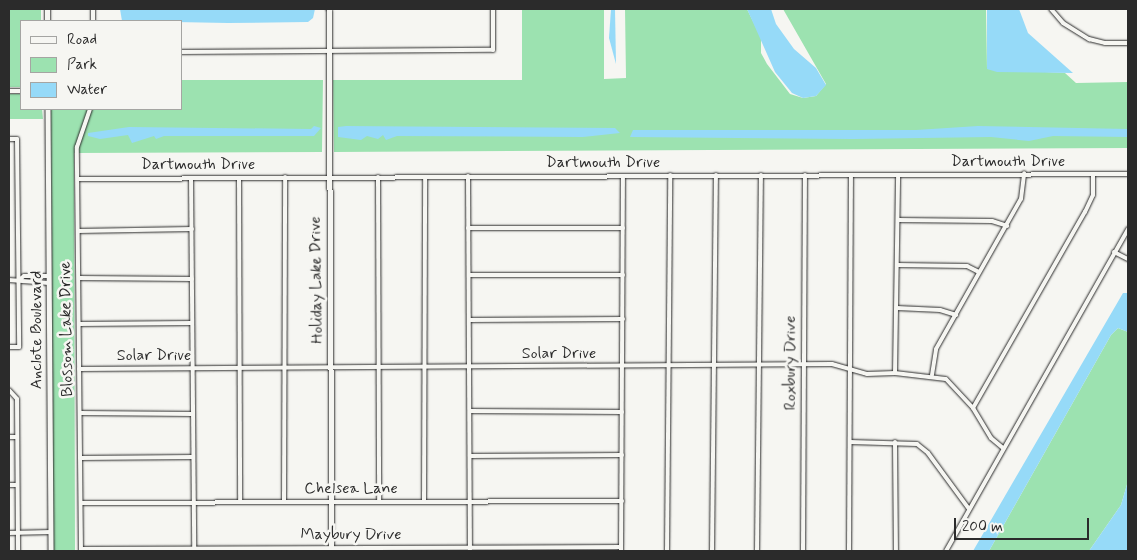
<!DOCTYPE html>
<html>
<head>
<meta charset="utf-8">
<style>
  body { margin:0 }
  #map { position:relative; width:1137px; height:560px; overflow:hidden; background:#f6f6f2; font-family:Mynerve,sans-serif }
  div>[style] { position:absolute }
  .green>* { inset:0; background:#9ce2b0 }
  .water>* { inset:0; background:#96daf8 }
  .roads { filter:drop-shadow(0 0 1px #2b2b2b) drop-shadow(0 0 1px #2b2b2b) }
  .minor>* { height:4px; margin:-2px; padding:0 2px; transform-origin:2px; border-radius:2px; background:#f6f6f2 }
  .tertiary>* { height:4.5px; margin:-2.25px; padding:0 2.25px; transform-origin:2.25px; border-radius:2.25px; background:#f6f6f2 }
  span { translate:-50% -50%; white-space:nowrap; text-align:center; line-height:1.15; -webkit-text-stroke:5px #f6f6f2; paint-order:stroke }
  .street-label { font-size:16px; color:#2b2b2b }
  .frame { position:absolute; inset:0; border:10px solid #2b2b2b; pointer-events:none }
  .legend { position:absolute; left:20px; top:20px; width:162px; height:90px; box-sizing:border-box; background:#f6f6f2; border:1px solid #a5a5a2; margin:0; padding:6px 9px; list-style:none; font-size:15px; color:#2b2b2b }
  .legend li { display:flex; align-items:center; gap:10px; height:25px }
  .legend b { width:25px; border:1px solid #a5a5a2 }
  .scale { position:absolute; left:954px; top:518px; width:135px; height:22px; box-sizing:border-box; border:2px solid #2b2b2b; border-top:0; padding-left:6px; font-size:15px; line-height:18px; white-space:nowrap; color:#2b2b2b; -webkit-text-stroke:4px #f6f6f2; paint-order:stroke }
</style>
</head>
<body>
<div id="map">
  <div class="green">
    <div style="clip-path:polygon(9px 9px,41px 9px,41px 21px,21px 21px,21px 87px,9px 87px)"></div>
    <div style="clip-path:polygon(522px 9px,604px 9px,604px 79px,626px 78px,625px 9px,747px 9px,761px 38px,761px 53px,767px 64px,790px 94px,803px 98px,816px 96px,826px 84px,783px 9px,986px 9px,987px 69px,1065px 73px,1076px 83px,1128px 82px,1128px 148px,334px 152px,333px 80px,522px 80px)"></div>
    <div style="clip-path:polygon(181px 80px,323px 80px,322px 152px,74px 153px,75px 551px,53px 551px,51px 109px,181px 109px)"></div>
    <div style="clip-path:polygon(9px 94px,21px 94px,21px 109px,42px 109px,43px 119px,9px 119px)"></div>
    <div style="clip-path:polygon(1118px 328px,1128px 332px,1128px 481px,1121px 505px,1089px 551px,989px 551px,1111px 335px)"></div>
  </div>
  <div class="water">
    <div style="clip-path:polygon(120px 9px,315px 9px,313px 18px,308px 22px,228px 23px,122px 21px)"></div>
    <div style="clip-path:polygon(611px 9px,615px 9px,616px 64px,609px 38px)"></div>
    <div style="clip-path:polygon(747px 9px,771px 9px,776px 24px,794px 49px,816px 68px,826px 85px,816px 96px,803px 98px,792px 93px,775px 72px)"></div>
    <div style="clip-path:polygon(987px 9px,1019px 9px,1028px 33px,1073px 73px,997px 72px,987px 69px)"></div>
    <div style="clip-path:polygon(314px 126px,321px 128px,314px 136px,164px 136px,156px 139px,154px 136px,132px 143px,128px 135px,100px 139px,88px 136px,88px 133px,129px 127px,311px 129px)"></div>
    <div style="clip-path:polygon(346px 126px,615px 128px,620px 133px,583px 137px,397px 136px,386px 140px,383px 135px,378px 139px,367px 136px,361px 140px,338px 137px,338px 127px)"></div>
    <div style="clip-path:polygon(978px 126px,1128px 129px,1128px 137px,1053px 136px,1029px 141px,991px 137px,853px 139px,630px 137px,633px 130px,916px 130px)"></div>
    <div style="clip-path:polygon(1123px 293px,1128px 293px,1128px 332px,1118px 328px,1111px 335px,989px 551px,973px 551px)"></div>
    <div style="clip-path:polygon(1128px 481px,1128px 551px,1089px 551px,1121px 505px)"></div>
  </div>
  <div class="roads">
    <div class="minor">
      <div style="left:93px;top:9px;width:12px;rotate:90deg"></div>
      <div style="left:1051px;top:9px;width:18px;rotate:49deg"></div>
      <div style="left:1063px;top:23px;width:31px;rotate:32deg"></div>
      <div style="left:1089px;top:39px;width:16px;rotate:14deg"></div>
      <div style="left:1105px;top:43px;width:23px"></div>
      <div style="left:181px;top:52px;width:312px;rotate:-0.4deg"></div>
      <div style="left:493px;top:50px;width:41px;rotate:-90deg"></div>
      <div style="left:9px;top:91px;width:12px"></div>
      <div style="left:9px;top:139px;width:8px"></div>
      <div style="left:17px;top:139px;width:208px;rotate:89.4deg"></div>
      <div style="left:19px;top:347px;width:10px;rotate:180deg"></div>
      <div style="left:468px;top:176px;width:375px;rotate:89.7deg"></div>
      <div style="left:378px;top:177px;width:325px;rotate:89.8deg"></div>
      <div style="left:191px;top:178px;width:373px;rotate:89.5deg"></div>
      <div style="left:239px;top:178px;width:324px;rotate:89.8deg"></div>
      <div style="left:78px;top:179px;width:1050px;rotate:-0.27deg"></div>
      <div style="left:898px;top:220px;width:94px;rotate:0.6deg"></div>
      <div style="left:992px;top:221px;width:16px;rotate:18deg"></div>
      <div style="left:468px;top:228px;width:155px"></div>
      <div style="left:78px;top:231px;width:114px;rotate:-1deg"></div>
      <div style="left:1114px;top:252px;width:16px;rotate:27deg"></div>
      <div style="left:897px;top:265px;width:70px;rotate:0.8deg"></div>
      <div style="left:967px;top:266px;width:13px;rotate:27deg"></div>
      <div style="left:469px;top:275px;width:154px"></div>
      <div style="left:79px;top:278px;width:113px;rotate:0.5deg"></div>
      <div style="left:9px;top:280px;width:40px;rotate:4.3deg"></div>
      <div style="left:19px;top:280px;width:6px;rotate:-39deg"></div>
      <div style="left:24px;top:276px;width:25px"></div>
      <div style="left:897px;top:308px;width:43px;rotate:2.7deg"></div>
      <div style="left:940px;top:310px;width:17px;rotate:17deg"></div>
      <div style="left:469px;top:320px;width:154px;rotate:-0.4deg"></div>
      <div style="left:79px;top:324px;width:113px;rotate:-0.5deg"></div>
      <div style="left:79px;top:369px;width:753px;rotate:-0.38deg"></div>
      <div style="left:832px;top:364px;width:36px;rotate:16deg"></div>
      <div style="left:867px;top:374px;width:28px;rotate:-2deg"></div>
      <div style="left:895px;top:373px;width:51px;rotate:6.7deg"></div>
      <div style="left:946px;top:379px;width:40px;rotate:47deg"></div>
      <div style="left:973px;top:408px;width:35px;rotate:59deg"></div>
      <div style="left:991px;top:438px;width:16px;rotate:40deg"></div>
      <div style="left:895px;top:373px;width:198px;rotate:-89.1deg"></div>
      <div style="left:932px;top:375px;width:26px;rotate:-81deg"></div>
      <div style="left:936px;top:349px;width:172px;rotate:-60.5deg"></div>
      <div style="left:1021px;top:199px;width:26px;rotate:-83deg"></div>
      <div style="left:9px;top:390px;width:12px;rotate:48deg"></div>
      <div style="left:17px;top:399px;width:152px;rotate:89.6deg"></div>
      <div style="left:973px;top:408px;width:226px;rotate:-60.3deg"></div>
      <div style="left:1085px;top:212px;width:19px;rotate:-65deg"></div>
      <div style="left:1093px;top:195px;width:21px;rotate:-90deg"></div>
      <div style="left:470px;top:411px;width:152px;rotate:0.4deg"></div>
      <div style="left:80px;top:413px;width:113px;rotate:0.5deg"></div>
      <div style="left:9px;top:437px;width:8px"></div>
      <div style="left:850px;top:442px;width:67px;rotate:1.7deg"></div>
      <div style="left:917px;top:444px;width:14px;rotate:39deg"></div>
      <div style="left:928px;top:453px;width:69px;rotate:53.8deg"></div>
      <div style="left:895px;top:442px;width:109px;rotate:89.5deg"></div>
      <div style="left:470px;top:456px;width:152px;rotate:-0.4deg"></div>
      <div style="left:80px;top:458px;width:113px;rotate:-0.5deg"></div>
      <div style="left:9px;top:485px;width:8px"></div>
      <div style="left:284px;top:502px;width:325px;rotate:-89.8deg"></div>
      <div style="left:424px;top:502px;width:325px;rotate:-89.8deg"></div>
      <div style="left:81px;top:503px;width:541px;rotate:-0.21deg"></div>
      <div style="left:9px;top:533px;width:42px;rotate:-1.4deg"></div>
      <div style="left:81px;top:549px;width:540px;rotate:-0.21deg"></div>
      <div style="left:81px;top:551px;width:404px;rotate:-90.6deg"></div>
      <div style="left:77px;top:147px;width:40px;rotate:-71.1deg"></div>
      <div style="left:621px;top:551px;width:375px;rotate:-89.7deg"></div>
      <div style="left:667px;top:551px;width:376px;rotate:-89.5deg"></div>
      <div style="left:712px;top:551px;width:376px;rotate:-89.4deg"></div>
      <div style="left:757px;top:551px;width:376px;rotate:-89.4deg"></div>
      <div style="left:803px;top:551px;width:376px;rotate:-89.7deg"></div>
      <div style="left:849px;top:551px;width:376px;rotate:-89.7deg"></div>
      <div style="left:946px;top:551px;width:370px;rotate:-60.5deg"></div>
    </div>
    <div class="tertiary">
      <div style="left:329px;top:9px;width:542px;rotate:89.68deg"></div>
      <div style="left:47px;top:21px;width:12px;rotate:-90deg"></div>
      <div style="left:48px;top:109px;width:442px;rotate:89.6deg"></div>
    </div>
  </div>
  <div class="street-label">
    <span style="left:1008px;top:162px">Dartmouth Drive</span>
    <span style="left:603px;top:163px">Dartmouth Drive</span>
    <span style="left:198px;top:165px">Dartmouth Drive</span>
    <span style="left:317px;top:280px;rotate:-91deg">Holiday Lake Drive</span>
    <span style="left:67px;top:329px;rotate:-91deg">Blossom Lake Drive</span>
    <span style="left:37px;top:330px;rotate:-90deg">Anclote Boulevard</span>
    <span style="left:559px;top:354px">Solar Drive</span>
    <span style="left:154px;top:356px">Solar Drive</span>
    <span style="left:791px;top:363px;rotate:-90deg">Roxbury Drive</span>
    <span style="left:351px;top:489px">Chelsea Lane</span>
    <span style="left:351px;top:535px">Maybury Drive</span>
  </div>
  <div class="frame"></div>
  <ul class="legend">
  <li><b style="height:6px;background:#f6f6f2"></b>Road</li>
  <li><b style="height:14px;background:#9ce2b0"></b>Park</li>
  <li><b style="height:14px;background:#96daf8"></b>Water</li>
  </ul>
  <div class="scale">200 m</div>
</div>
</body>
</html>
